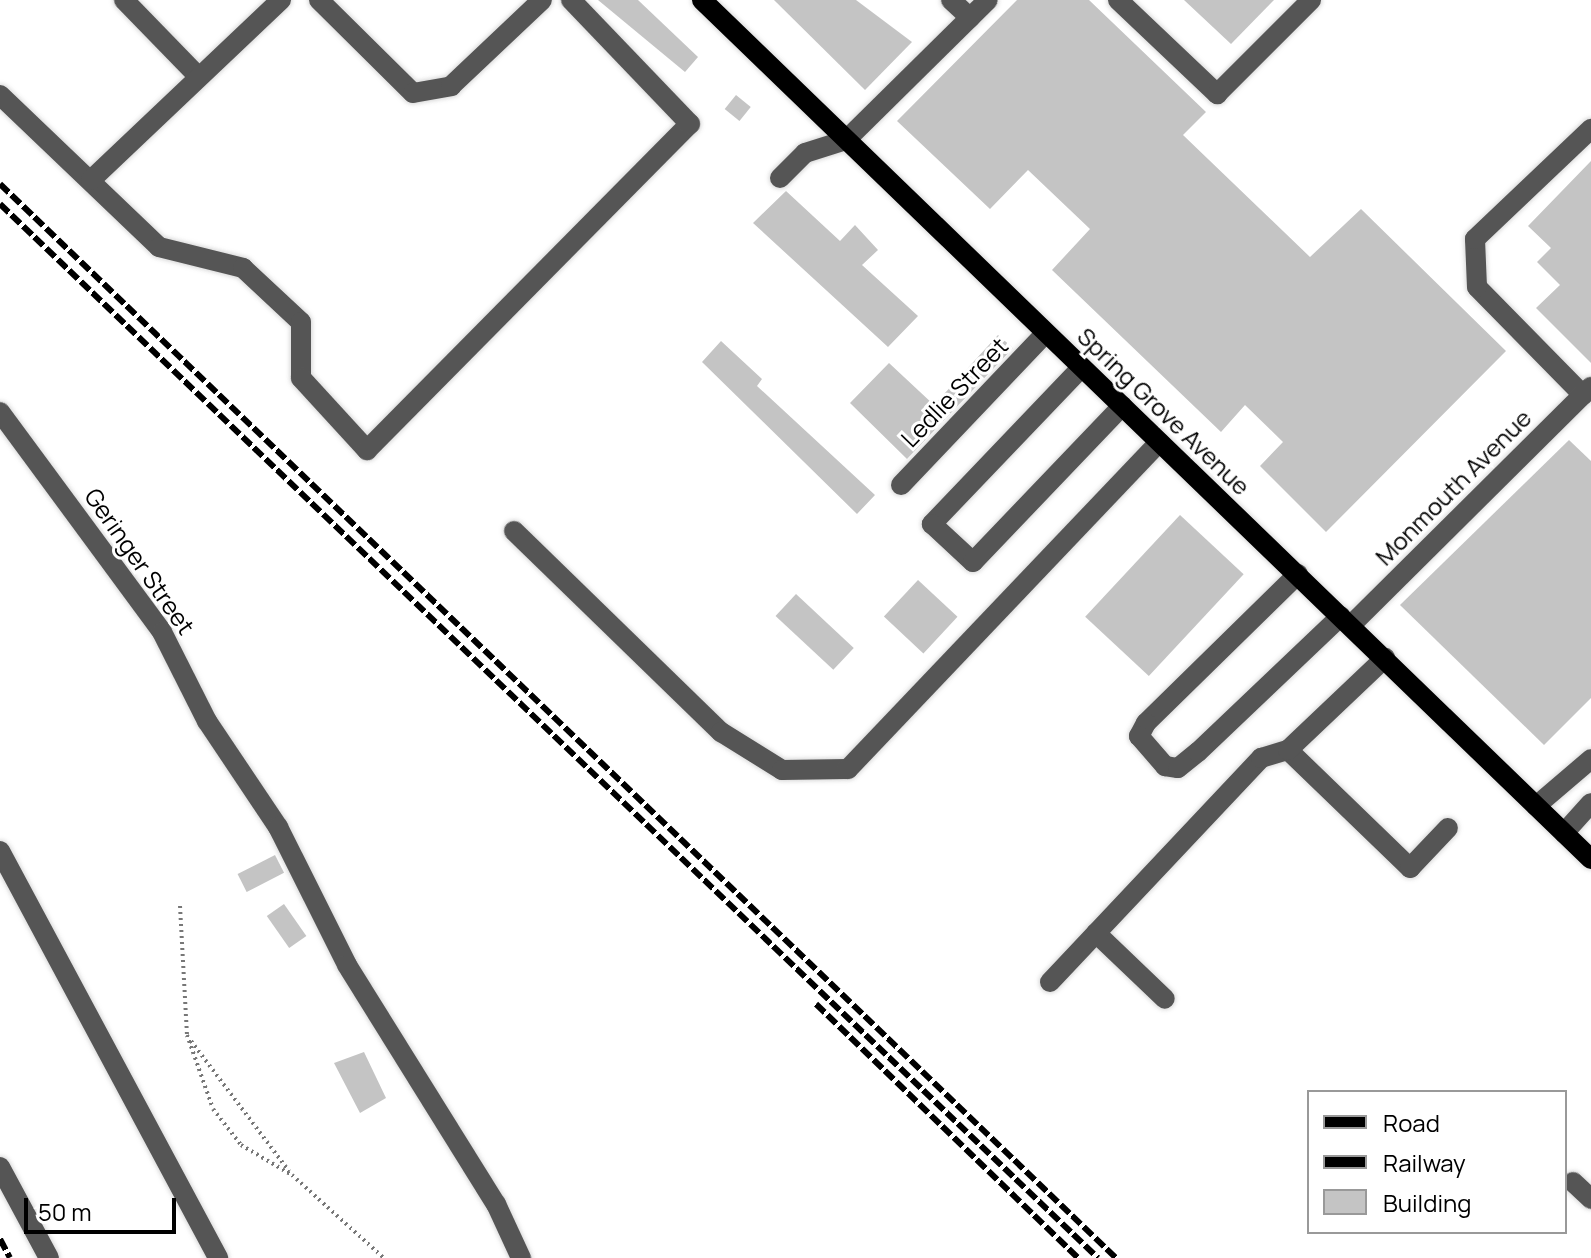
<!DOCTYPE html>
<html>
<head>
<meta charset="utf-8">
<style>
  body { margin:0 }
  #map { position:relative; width:1591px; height:1258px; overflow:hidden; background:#fff; font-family:Manrope,sans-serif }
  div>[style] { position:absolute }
  .building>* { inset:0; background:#c4c4c4; transform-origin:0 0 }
  .path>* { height:4px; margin-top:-2px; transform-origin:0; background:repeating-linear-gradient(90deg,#777 0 2px,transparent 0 6px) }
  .roads { filter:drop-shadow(0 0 2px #dbdbdb) drop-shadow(0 0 2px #dbdbdb) }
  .minor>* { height:20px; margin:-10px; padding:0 10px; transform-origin:10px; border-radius:10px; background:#555 }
  .major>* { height:20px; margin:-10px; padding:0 10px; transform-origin:10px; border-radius:10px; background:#000 }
  .rail>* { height:6px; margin-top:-3px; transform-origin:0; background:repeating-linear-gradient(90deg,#000 0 12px,transparent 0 16px) }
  span { translate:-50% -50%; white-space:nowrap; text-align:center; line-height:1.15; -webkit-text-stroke:6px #fff; paint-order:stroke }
  .street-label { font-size:24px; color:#000 }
  .legend { position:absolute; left:1307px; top:1090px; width:260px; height:144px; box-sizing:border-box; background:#fff; border:2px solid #999; margin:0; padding:10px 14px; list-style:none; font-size:24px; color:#000 }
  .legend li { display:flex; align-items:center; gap:16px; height:40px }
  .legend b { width:40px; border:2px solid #999 }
  .scale { position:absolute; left:24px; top:1198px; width:152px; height:36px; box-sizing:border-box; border:4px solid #000; border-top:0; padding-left:10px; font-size:24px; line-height:28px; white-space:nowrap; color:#000; -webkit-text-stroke:6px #fff; paint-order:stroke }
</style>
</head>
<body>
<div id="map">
  <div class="building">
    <div style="clip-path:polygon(598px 0,638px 0,698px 57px,685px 72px)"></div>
    <div style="clip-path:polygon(774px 0,856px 0,912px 42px,865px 90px)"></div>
    <div style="clip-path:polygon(1017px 0,1089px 0,1206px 112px,1183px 135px,1310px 257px,1361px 209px,1506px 351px,1326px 532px,1260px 466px,1283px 442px,1245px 405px,1221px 432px,1052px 270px,1090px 229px,1028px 170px,990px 209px,897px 121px)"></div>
    <div style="clip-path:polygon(1184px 0,1274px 0,1231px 44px)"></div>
    <div style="left:736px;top:95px;width:19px;height:18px;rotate:39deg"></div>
    <div style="clip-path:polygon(1591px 161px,1591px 363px,1536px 308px,1560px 285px,1537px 262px,1551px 248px,1528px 226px)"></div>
    <div style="clip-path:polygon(786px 191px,840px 241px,855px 225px,878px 250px,862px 265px,918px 316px,888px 347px,753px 223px)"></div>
    <div style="clip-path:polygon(998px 335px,1013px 348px,907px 459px,850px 403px,889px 363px,934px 405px)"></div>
    <div style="clip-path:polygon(721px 341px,762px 379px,757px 386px,875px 495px,857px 514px,702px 362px)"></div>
    <div style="clip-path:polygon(1569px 440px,1591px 461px,1591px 698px,1544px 745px,1400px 605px)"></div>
    <div style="left:1180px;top:515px;width:87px;height:139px;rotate:43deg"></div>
    <div style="left:918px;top:580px;width:54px;height:50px;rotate:43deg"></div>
    <div style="left:796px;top:594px;width:79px;height:30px;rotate:43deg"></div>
    <div style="left:275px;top:855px;width:20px;height:42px;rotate:63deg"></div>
    <div style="left:284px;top:904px;width:39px;height:21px;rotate:55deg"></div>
    <div style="clip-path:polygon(364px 1052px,386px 1098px,360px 1113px,334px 1063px)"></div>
  </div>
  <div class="path">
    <div style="left:180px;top:906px;width:129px;rotate:86.9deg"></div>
    <div style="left:187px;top:1035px;width:78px;rotate:70.6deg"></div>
    <div style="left:213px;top:1109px;width:46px;rotate:52.1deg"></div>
    <div style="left:241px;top:1145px;width:59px;rotate:30.5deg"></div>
    <div style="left:292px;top:1175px;width:124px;rotate:42.1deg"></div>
    <div style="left:191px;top:1041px;width:163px;rotate:53deg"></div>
  </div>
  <div class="roads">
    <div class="minor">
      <div style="left:124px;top:0;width:107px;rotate:45.8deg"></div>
      <div style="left:319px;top:0;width:132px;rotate:44.7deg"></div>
      <div style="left:413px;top:93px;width:39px;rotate:-10deg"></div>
      <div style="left:451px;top:86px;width:125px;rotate:-43.4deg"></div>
      <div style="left:951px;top:0;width:26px;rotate:43deg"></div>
      <div style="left:1118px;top:0;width:137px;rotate:43.5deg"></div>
      <div style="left:1217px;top:94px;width:133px;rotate:-45deg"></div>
      <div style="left:0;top:95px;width:220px;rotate:43.7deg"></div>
      <div style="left:159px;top:247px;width:87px;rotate:14deg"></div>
      <div style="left:243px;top:268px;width:79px;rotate:43deg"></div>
      <div style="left:301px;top:322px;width:56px;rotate:90deg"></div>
      <div style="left:301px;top:378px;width:98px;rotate:47.5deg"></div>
      <div style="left:367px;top:450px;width:459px;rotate:-45.3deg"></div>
      <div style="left:690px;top:124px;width:172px;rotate:-133.8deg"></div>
      <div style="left:780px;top:178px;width:35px;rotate:-45deg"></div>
      <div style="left:805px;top:153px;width:43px;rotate:-17.6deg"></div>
      <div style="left:846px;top:140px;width:199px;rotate:-44.6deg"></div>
      <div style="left:91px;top:180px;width:262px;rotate:-43.5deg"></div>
      <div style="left:1081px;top:368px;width:216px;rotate:133.7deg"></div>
      <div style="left:932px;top:524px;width:56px;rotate:42.8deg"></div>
      <div style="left:973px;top:562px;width:216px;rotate:-46.3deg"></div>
      <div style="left:1583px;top:395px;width:151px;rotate:-134.5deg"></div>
      <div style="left:1477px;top:287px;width:48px;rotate:-92.4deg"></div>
      <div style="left:1475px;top:239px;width:160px;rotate:-43.5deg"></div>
      <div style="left:0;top:412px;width:273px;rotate:53.6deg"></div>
      <div style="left:162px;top:632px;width:100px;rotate:63.2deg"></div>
      <div style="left:207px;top:721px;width:128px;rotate:56.2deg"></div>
      <div style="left:278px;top:827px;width:154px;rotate:63.4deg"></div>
      <div style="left:347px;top:965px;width:282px;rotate:58.1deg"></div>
      <div style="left:496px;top:1204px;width:60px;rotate:65.2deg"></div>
      <div style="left:901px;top:485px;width:209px;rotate:-46.4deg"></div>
      <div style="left:514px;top:531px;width:289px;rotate:44.2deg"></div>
      <div style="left:721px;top:732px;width:72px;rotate:31.9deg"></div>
      <div style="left:782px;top:770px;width:66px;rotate:-0.9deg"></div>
      <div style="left:848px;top:769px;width:451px;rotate:-46.4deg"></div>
      <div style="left:1298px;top:574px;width:213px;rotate:135.6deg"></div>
      <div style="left:1146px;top:723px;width:15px;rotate:118deg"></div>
      <div style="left:1139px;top:736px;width:40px;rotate:49deg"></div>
      <div style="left:1165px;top:766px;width:13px;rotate:9deg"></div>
      <div style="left:1178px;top:768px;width:26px;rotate:-39deg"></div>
      <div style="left:1198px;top:752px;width:197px;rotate:-43.6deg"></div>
      <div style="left:1351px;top:625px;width:338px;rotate:-44.8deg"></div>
      <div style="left:1288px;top:750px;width:170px;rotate:44deg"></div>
      <div style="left:1410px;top:868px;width:55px;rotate:-46.5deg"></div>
      <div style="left:1536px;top:806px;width:72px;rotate:-40.5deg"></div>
      <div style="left:1564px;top:833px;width:40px;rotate:-48deg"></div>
      <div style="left:0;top:851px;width:462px;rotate:61.8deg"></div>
      <div style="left:1096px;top:933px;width:95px;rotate:43.7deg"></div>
      <div style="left:1050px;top:982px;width:308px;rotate:-46.7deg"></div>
      <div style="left:1261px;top:758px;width:28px;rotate:-17deg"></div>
      <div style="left:1288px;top:750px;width:134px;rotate:-43.5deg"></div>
      <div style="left:0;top:1167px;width:103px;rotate:61.7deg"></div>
      <div style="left:1573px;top:1182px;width:25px;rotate:43deg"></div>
    </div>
    <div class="major">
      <div style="left:702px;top:0;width:1236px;rotate:44.02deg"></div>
    </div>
  </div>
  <div class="rail">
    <div style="left:0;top:184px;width:1549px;rotate:43.9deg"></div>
    <div style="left:0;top:204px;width:1522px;rotate:43.83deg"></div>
    <div style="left:816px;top:1004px;width:365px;rotate:44.1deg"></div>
    <div style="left:0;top:1239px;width:21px;rotate:62deg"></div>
  </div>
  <div class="street-label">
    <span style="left:954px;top:392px;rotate:-46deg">Ledlie Street</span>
    <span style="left:1164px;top:411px;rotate:44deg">Spring Grove Avenue</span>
    <span style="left:1453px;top:487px;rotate:-45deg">Monmouth Avenue</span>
    <span style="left:140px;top:561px;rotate:55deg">Geringer Street</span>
  </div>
  <ul class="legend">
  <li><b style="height:10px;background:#000"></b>Road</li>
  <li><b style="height:10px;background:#000"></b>Railway</li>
  <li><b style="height:22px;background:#c4c4c4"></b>Building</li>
  </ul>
  <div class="scale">50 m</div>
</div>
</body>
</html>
